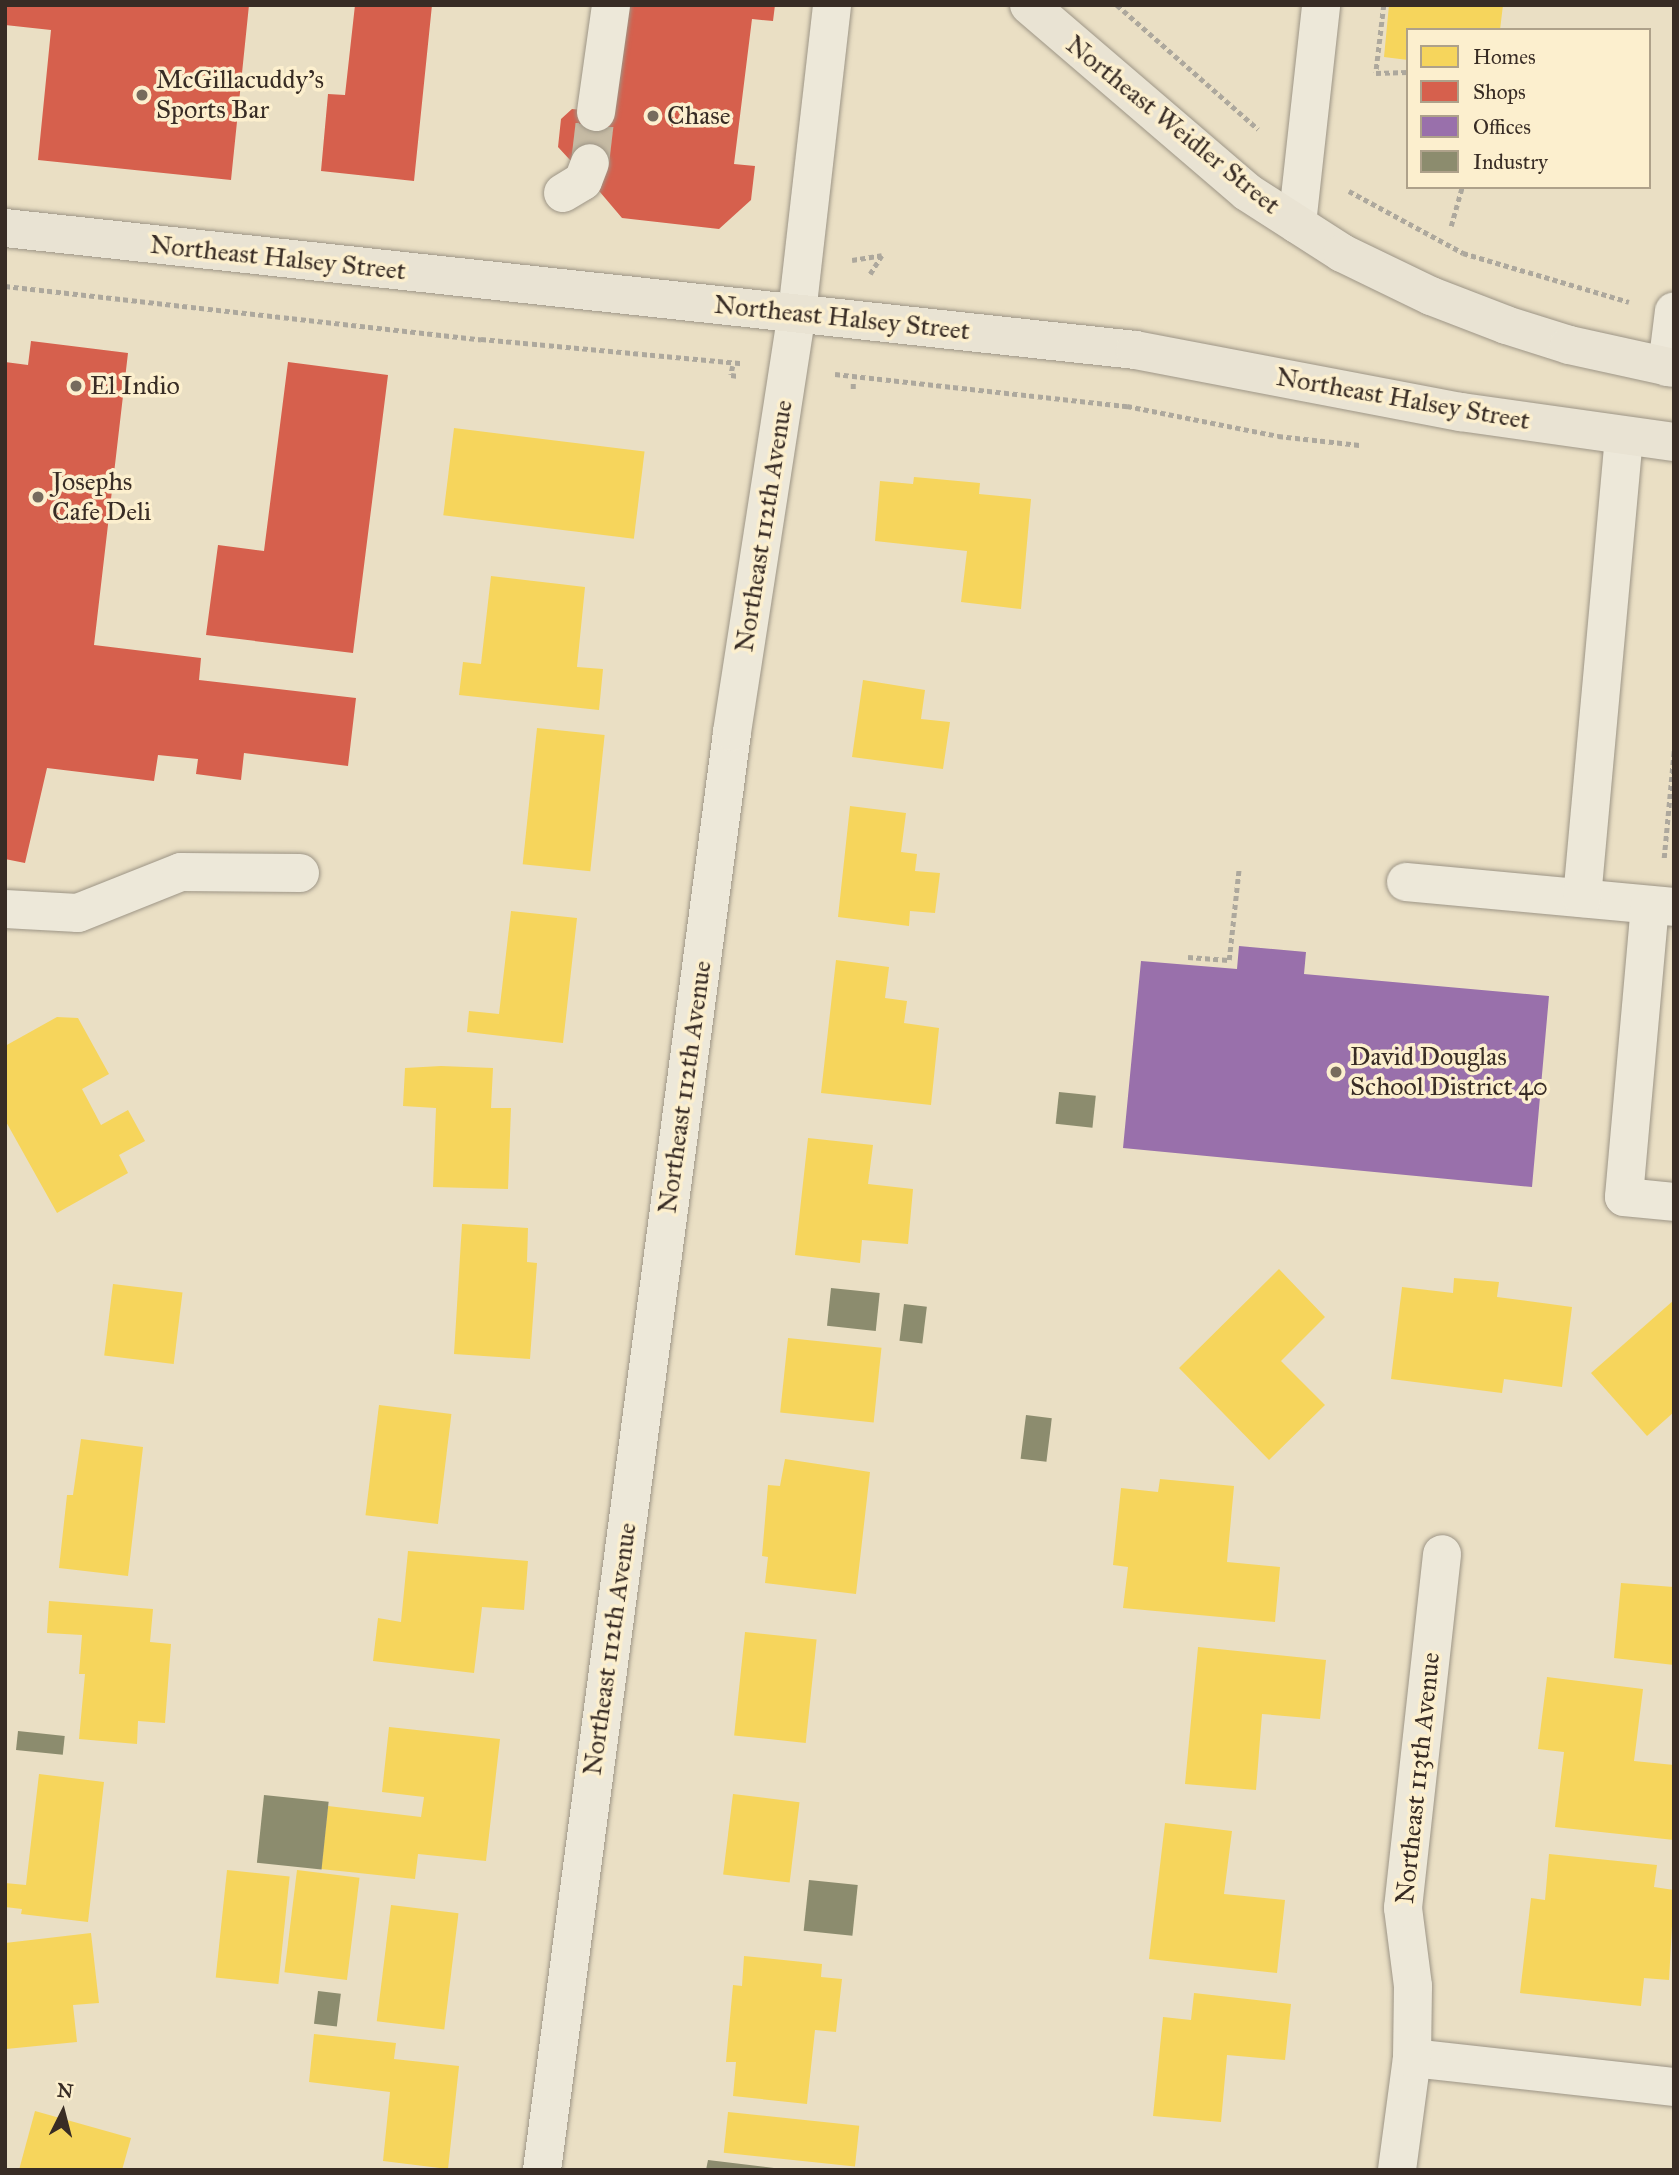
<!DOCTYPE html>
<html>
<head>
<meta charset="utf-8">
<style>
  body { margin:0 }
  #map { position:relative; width:1679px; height:2175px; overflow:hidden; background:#eadfc4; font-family:"IM FELL Great Primer",serif }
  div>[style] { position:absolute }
  .homes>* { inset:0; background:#f6d55c; transform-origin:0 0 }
  .shops>* { inset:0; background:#d6604d }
  .offices>* { inset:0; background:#9970ab }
  .industry>* { inset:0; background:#8c8c6e; transform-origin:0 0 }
  .minor-tunnel>* { height:38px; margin-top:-19px; transform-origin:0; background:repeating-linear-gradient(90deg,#c6bba4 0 38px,transparent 0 57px) }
  .path>* { height:4.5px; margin-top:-2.25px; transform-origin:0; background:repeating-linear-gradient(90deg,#ada89d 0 5px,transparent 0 8.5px) }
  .roads { filter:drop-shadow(0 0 2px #9d9586) drop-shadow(0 0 2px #9d9586) }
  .minor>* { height:38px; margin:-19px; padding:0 19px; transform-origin:19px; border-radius:19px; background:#ede8d9 }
  .major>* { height:38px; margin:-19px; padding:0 19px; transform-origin:19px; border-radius:19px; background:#e9e3d3 }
  .dots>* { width:19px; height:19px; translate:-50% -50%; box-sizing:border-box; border:4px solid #fcefce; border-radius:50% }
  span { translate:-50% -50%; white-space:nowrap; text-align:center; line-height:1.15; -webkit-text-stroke:7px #fcefce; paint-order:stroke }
  .poi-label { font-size:26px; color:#382c25 }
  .left { translate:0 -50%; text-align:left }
  .street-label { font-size:26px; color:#382c25 }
  .frame { position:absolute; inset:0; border:7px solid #382c25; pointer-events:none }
  .legend { position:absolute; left:1406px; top:28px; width:245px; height:161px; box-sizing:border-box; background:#fcefce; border:2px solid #aea18a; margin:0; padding:9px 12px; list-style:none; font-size:21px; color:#382c25 }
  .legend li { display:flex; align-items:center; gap:14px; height:35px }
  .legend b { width:35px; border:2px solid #aea18a }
  .north { position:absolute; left:28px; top:2077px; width:70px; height:70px; -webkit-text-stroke:5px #fcefce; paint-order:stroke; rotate:6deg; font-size:19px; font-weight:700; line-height:28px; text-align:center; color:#382c25 }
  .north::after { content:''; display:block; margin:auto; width:24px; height:32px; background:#382c25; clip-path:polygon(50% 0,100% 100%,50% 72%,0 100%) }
</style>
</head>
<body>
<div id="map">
  <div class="homes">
    <div style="clip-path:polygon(1389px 5px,1503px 5px,1500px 30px,1408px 30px,1408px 60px,1384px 57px)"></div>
    <div style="left:454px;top:428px;width:192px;height:88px;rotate:7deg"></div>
    <div style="clip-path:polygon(914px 477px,980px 483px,979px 494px,1031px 499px,1021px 609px,961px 602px,967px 551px,875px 541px,880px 481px,913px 484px)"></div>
    <div style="clip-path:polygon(491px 576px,585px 587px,577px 667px,603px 669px,599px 710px,459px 695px,463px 662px,481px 664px)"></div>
    <div style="clip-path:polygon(863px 680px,925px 690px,921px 719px,950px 722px,943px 769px,852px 757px)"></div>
    <div style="left:537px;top:728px;width:68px;height:137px;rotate:6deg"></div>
    <div style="clip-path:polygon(850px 806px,906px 813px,901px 852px,917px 854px,915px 871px,940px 873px,935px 913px,910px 911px,909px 926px,838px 917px)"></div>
    <div style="clip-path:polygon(511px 911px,577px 918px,563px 1043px,467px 1032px,469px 1011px,499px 1014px)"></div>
    <div style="clip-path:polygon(836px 960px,889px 967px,885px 998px,907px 1001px,904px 1023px,939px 1028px,931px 1105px,821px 1093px)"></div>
    <div style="clip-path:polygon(57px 1017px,78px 1018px,109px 1074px,82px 1089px,101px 1125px,128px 1110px,145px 1141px,119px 1155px,128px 1173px,57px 1213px,5px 1120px,5px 1046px)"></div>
    <div style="clip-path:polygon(441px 1066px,493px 1068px,491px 1108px,511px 1108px,508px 1189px,433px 1187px,436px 1108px,403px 1106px,405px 1068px)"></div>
    <div style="clip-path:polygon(808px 1138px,873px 1145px,868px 1184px,913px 1189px,908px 1244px,862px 1240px,860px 1263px,795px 1255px)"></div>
    <div style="clip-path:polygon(462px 1224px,528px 1228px,527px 1262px,537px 1263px,530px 1359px,454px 1354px)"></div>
    <div style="clip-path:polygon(1279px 1269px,1325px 1317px,1281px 1361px,1325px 1405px,1269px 1460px,1179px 1368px)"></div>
    <div style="clip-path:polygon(1454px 1278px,1499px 1282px,1497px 1297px,1572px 1307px,1562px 1387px,1504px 1379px,1502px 1393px,1391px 1379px,1402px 1287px,1453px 1293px)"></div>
    <div style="left:113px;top:1284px;width:70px;height:72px;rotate:7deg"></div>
    <div style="clip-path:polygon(1674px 1300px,1674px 1412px,1647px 1436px,1591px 1373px)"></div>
    <div style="left:788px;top:1338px;width:94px;height:75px;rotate:6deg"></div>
    <div style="left:379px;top:1405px;width:73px;height:111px;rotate:7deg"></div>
    <div style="clip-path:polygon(81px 1439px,143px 1447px,128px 1576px,59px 1568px,67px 1495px,73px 1495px)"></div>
    <div style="clip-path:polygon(785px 1459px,870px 1472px,856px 1594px,765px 1583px,768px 1557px,762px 1556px,768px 1485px,780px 1486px)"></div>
    <div style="clip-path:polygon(1160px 1479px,1234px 1486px,1227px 1562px,1280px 1567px,1275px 1622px,1123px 1608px,1128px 1567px,1113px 1565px,1121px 1488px,1158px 1492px)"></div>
    <div style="clip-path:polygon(408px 1551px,528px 1561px,524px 1610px,482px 1607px,474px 1673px,373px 1661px,378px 1618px,401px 1622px)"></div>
    <div style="clip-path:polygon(1621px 1583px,1674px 1587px,1674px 1665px,1614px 1658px)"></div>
    <div style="clip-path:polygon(49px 1601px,153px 1609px,150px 1642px,171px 1644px,165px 1723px,138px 1721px,137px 1744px,79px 1739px,85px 1674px,79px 1674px,82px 1635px,47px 1633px)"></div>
    <div style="left:745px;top:1632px;width:72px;height:104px;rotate:6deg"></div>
    <div style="clip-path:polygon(1198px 1647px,1326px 1660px,1320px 1719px,1262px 1714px,1256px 1790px,1185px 1784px)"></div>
    <div style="clip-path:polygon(1547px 1677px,1643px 1689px,1634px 1761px,1674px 1765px,1674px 1840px,1555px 1827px,1564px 1752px,1538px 1749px)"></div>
    <div style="clip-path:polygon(389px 1727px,500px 1739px,486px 1861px,418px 1854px,415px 1879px,321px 1869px,328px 1806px,421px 1817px,424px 1797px,382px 1792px)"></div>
    <div style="clip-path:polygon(39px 1774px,104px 1782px,88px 1922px,21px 1914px,22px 1909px,5px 1907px,5px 1883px,26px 1885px)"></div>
    <div style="left:733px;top:1794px;width:67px;height:81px;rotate:7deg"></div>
    <div style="clip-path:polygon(1165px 1823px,1232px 1831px,1224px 1894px,1285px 1900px,1277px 1973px,1149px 1959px)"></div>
    <div style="clip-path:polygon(1549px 1854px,1657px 1865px,1654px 1887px,1674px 1890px,1669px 1980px,1644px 1978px,1641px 2006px,1520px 1993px,1531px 1898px,1545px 1900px)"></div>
    <div style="left:227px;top:1870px;width:63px;height:108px;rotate:6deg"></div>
    <div style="left:297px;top:1870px;width:63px;height:103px;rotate:7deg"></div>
    <div style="left:391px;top:1905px;width:68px;height:117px;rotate:7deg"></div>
    <div style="clip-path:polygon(91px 1933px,99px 2003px,73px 2005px,77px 2042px,6px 2049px,5px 1943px)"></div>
    <div style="clip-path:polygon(744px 1956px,822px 1964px,821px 1977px,842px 1979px,836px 2032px,815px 2030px,807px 2104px,733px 2096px,736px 2062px,726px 2062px,733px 1985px,742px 1986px)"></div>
    <div style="clip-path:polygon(1194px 1993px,1291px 2004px,1285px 2060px,1227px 2055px,1221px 2122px,1153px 2116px,1163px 2017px,1191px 2020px)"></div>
    <div style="clip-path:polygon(314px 2034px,396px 2043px,394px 2059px,459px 2066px,448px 2169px,383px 2161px,390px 2092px,309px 2082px)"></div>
    <div style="clip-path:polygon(35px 2111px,131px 2138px,122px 2170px,19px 2170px)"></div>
    <div style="left:728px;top:2112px;width:132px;height:41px;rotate:6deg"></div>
  </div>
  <div class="shops">
    <div style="clip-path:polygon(5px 5px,249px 5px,231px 180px,38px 160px,51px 30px,5px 25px)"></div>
    <div style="clip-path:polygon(355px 5px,432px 5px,414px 181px,321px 171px,328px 94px,345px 95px)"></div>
    <div style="clip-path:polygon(615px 5px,775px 5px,773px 21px,752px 19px,734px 164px,755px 166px,751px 200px,719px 229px,622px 218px,594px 185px,597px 163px,570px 160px,558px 147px,561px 119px,572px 109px,602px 112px)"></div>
    <div style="clip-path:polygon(31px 341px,128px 353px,94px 645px,201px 658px,199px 680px,356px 698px,348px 766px,244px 753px,241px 780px,196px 774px,198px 759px,158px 755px,154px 781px,47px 768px,25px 863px,5px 859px,5px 362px,28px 365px)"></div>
    <div style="clip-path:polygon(288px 362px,388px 375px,353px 653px,206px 635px,218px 545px,264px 551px)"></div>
  </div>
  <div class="offices">
    <div style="clip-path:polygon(1239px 946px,1306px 952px,1304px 974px,1549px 996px,1532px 1187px,1123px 1148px,1141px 961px,1237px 969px)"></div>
  </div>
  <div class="industry">
    <div style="left:1059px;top:1092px;width:37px;height:32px;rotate:6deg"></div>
    <div style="left:831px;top:1288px;width:49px;height:38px;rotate:6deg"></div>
    <div style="left:904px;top:1304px;width:23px;height:37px;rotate:7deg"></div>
    <div style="left:1026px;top:1415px;width:26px;height:44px;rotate:7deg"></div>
    <div style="left:18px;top:1731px;width:47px;height:19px;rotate:6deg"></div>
    <div style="left:264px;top:1795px;width:65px;height:68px;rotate:6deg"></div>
    <div style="left:809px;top:1880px;width:49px;height:51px;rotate:6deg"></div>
    <div style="left:318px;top:1991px;width:23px;height:33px;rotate:7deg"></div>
    <div style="clip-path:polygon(708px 2160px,774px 2168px,774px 2170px,706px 2170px)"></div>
  </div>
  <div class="minor-tunnel">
    <div style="left:590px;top:163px;width:51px;rotate:-83.3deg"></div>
  </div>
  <div class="path">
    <div style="left:1117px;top:5px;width:188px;rotate:41.3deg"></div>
    <div style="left:1384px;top:5px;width:68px;rotate:96.7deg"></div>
    <div style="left:1376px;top:73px;width:32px;rotate:-2deg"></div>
    <div style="left:1349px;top:191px;width:130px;rotate:28.5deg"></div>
    <div style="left:1463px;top:253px;width:173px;rotate:16.4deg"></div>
    <div style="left:1451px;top:226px;width:41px;rotate:-74.2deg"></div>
    <div style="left:852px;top:260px;width:30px;rotate:-9deg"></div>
    <div style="left:870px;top:274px;width:22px;rotate:-58deg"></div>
    <div style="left:5px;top:286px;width:479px;rotate:6.4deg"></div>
    <div style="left:481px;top:339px;width:262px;rotate:5.3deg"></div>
    <div style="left:733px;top:366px;width:9px;rotate:103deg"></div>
    <div style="left:731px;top:375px;width:7px;rotate:8deg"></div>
    <div style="left:835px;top:374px;width:294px;rotate:6.3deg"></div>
    <div style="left:1127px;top:406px;width:154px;rotate:11.2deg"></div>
    <div style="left:1278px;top:436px;width:82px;rotate:6.3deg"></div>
    <div style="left:853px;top:389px;width:6px;rotate:-90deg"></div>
    <div style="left:1664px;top:858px;width:108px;rotate:-84.7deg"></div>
    <div style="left:1188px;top:957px;width:41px;rotate:4.2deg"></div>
    <div style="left:1229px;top:960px;width:93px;rotate:-83.8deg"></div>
  </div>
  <div class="roads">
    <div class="minor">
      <div style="left:596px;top:112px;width:108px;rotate:-82deg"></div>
      <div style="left:563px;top:193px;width:23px;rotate:-31deg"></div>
      <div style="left:583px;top:181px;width:19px;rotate:-69deg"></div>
      <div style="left:1297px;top:224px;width:220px;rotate:-83.7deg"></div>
      <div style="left:1667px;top:367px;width:56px;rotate:-82.9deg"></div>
      <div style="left:1406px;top:882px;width:269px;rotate:5.3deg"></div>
      <div style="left:1582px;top:898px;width:462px;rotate:-84.8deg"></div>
      <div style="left:1650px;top:905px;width:293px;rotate:95.1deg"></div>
      <div style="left:1624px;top:1197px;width:50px;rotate:5.7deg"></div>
      <div style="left:5px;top:909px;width:73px;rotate:3.1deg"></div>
      <div style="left:78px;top:913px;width:111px;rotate:-21.7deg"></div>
      <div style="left:181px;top:872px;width:119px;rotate:0.5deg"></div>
      <div style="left:1412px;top:2058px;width:264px;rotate:6.3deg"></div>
      <div style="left:542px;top:2170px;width:1450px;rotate:-82.47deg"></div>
      <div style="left:732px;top:732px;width:424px;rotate:-81.2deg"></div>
      <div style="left:797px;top:313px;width:310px;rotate:-83.5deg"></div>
      <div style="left:1397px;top:2170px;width:113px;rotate:-82.4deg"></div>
      <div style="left:1412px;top:2058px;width:72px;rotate:-89.2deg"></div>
      <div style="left:1413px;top:1986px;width:79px;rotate:-97.3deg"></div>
      <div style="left:1403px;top:1908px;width:356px;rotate:-83.7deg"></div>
    </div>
    <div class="major">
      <div style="left:1029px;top:5px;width:287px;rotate:40.6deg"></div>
      <div style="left:1247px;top:192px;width:113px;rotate:32.7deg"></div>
      <div style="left:1342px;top:253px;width:99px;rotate:25.8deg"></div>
      <div style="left:1431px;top:296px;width:80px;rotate:21.1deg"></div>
      <div style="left:1506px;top:325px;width:66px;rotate:17.6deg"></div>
      <div style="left:1569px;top:345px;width:107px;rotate:12.4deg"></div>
      <div style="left:5px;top:228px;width:1137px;rotate:6.16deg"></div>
      <div style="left:1135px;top:350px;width:332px;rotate:10.8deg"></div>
      <div style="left:1461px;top:412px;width:215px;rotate:8deg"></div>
    </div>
  </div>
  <div class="dots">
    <div style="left:142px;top:95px;background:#766b5d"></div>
    <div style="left:653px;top:116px;background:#766b5d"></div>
    <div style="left:76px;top:386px;background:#766b5d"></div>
    <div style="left:38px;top:497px;background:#766b5d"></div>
    <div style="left:1336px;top:1072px;background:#766b5d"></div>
  </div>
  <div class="poi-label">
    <span class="left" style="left:156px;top:95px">McGillacuddy's<br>Sports Bar</span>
    <span class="left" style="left:667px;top:116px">Chase</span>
    <span class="left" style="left:90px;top:386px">El Indio</span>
    <span class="left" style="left:52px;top:497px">Josephs<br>Cafe Deli</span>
    <span class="left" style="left:1350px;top:1072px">David Douglas<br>School District 40</span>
  </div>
  <div class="street-label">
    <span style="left:1173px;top:125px;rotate:39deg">Northeast Weidler Street</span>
    <span style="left:278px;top:258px;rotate:6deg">Northeast Halsey Street</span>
    <span style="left:842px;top:318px;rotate:6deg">Northeast Halsey Street</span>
    <span style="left:1403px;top:399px;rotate:10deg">Northeast Halsey Street</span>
    <span style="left:764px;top:526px;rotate:-81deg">Northeast 112th Avenue</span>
    <span style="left:685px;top:1087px;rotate:-82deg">Northeast 112th Avenue</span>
    <span style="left:610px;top:1649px;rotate:-82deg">Northeast 112th Avenue</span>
    <span style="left:1418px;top:1778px;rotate:-84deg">Northeast 113th Avenue</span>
  </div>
  <div class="frame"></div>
  <ul class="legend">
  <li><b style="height:19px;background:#f6d55c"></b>Homes</li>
  <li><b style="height:19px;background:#d6604d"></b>Shops</li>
  <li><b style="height:19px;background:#9970ab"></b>Offices</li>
  <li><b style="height:19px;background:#8c8c6e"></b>Industry</li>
  </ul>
  <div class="north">N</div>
</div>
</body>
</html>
